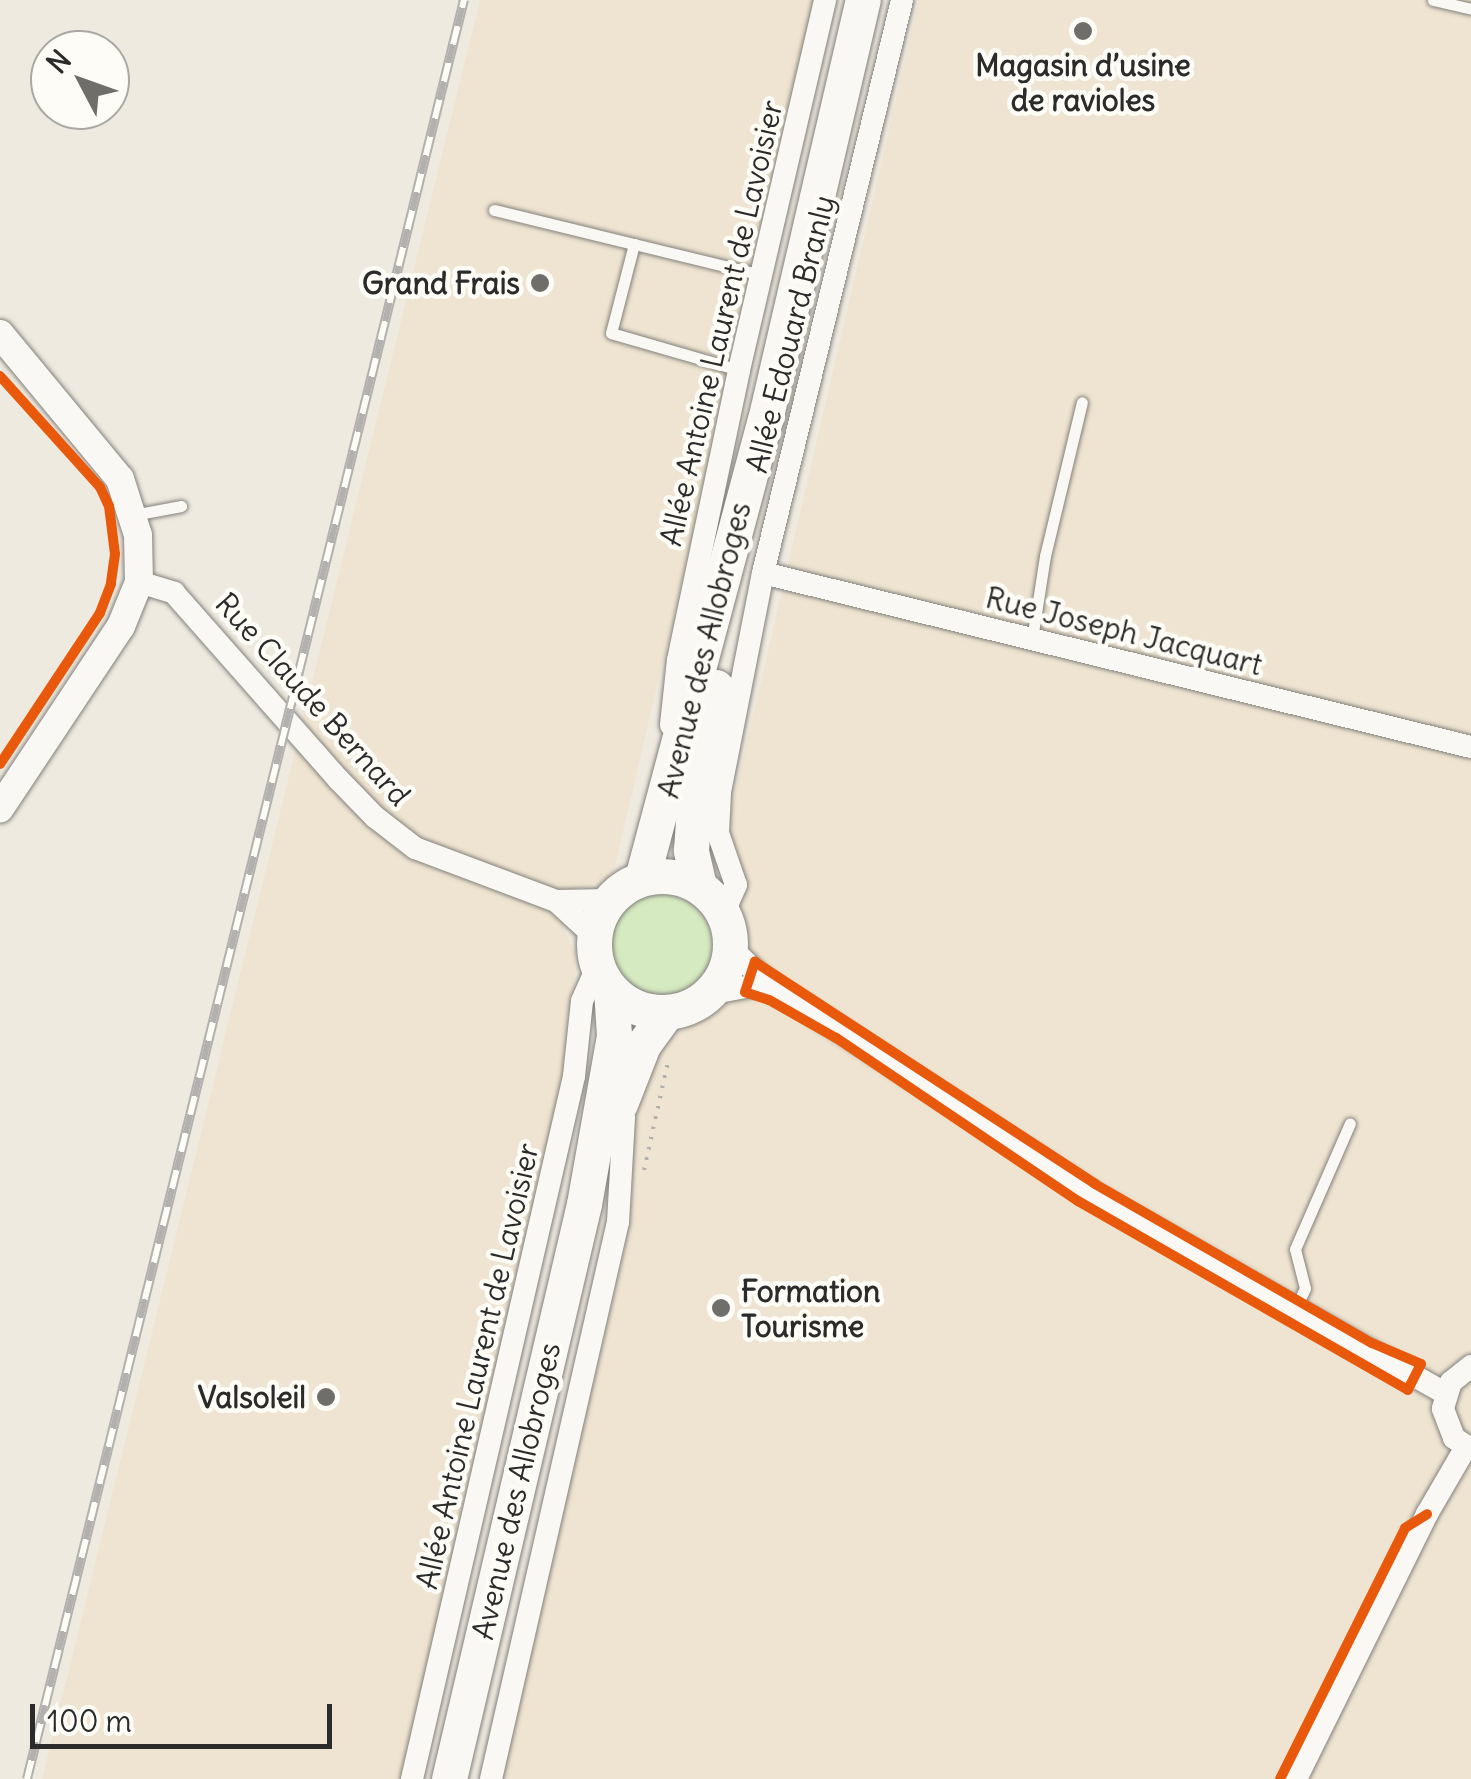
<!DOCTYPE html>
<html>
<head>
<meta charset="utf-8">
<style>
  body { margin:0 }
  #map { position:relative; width:1471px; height:1779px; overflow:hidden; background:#efeae0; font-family:Delius,sans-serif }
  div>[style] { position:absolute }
  .built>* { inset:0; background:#efe4d1 }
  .green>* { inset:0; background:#d5eac0 }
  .round { border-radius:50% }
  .path>* { height:4px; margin-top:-2px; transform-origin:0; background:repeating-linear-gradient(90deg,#b3b1af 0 2.5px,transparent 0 10.5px) }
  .roads { filter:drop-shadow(0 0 2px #83817c) drop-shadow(0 0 2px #83817c) }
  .service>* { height:11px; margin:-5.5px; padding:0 5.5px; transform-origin:5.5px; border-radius:5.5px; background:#f9f8f5 }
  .minor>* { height:22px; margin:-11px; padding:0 11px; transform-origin:11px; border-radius:11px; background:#f9f8f5 }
  .tertiary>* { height:28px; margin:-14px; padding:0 14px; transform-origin:14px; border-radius:14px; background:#f9f8f5 }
  .primary>* { height:35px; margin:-17.5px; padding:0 17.5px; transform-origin:17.5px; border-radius:17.5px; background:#f9f8f5 }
  .primary>.ring { margin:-17.5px; padding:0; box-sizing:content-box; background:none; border:35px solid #f9f8f5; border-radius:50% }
  .rail>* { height:10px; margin-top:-5px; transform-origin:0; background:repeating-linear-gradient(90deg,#fdfcf7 0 19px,#b3b1af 0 38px); box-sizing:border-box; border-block:2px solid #b3b1af }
  .cycleway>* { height:10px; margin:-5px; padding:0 5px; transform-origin:5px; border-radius:5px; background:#e8590c }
  .dots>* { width:28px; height:28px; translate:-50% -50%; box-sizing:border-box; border:5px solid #fdfcf7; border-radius:50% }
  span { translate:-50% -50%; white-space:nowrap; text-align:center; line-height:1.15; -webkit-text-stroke:9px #fdfcf7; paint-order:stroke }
  .poi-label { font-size:30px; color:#2b2b2b; font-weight:700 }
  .right { translate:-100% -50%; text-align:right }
  .left { translate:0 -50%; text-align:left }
  .street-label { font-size:30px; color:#2b2b2b }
  .north { position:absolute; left:30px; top:30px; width:100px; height:100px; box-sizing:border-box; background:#fdfcf7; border:2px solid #a9a8a5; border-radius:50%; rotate:311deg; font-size:28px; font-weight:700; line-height:40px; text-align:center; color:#2b2b2b }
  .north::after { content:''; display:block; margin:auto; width:35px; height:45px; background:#706e6a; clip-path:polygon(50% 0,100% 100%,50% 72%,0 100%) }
  .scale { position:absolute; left:30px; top:1704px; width:302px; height:45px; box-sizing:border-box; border:5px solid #2b2b2b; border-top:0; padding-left:12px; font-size:30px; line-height:35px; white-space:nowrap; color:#2b2b2b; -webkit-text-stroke:8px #fdfcf7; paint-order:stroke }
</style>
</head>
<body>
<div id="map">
  <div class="built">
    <div style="clip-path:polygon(480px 0,817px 0,613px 875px,603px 884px,566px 890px,563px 928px,575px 951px,575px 974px,566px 1025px,563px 1085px,404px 1779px,42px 1779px)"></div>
    <div style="clip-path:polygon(919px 0,1471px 0,1471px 1779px,500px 1779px,631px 1224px,633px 1106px,658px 1043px,706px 1016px,728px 993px,743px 952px,740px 879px,725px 836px)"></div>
  </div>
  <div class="green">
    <div class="round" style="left:610px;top:894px;width:102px;height:102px"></div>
  </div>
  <div class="path">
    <div style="left:644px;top:1170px;width:111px;rotate:-77.5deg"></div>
  </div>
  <div class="roads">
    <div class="service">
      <div style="left:1433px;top:0;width:39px;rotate:13deg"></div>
      <div style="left:494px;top:210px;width:144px;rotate:13.7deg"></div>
      <div style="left:739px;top:370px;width:133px;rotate:-163.9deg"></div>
      <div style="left:611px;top:333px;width:92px;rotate:-75.5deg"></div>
      <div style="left:634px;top:244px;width:132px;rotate:13.6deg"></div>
      <div style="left:133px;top:515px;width:49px;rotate:-10.6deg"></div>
      <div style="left:1032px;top:639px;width:84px;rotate:-81.1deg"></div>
      <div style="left:1045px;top:556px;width:158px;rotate:-76.5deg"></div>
      <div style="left:1294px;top:1311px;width:25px;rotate:-64deg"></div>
      <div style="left:1305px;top:1288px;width:40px;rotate:-104.4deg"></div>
      <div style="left:1295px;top:1249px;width:137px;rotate:-66.4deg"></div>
    </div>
    <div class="minor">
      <div style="left:763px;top:573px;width:729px;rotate:13.81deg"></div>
      <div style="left:139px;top:582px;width:37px;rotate:17deg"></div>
      <div style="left:174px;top:593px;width:248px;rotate:48.6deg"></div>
      <div style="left:338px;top:779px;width:53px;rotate:45.8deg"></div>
      <div style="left:375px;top:817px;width:51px;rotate:37.8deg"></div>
      <div style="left:415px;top:848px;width:151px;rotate:20.6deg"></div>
      <div style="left:556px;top:901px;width:53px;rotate:-1.1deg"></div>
      <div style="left:671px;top:725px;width:65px;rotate:-83.9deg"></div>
      <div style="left:678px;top:660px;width:296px;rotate:-78.1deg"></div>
      <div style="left:739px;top:370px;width:380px;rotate:-76.9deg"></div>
      <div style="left:556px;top:901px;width:52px;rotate:42.6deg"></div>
      <div style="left:723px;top:914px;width:32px;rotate:-66deg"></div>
      <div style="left:736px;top:885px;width:55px;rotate:-109.1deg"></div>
      <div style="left:718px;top:833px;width:41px;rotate:-87.2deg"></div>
      <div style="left:720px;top:792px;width:223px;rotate:-78.9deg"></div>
      <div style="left:763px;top:573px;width:590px;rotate:-76.36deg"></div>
      <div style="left:730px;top:947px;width:52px;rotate:44.2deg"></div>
      <div style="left:767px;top:983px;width:386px;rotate:32.9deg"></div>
      <div style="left:1091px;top:1193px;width:407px;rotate:29.5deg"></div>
      <div style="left:708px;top:994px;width:60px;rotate:-10.6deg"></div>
      <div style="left:1471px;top:1366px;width:26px;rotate:141deg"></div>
      <div style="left:1451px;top:1382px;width:28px;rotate:107deg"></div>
      <div style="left:1443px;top:1409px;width:31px;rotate:69deg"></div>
      <div style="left:1454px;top:1438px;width:20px;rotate:33deg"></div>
      <div style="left:412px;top:1779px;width:721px;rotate:-77.02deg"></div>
      <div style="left:574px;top:1076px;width:75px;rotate:-83.9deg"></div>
      <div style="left:582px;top:1001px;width:37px;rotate:-66deg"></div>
      <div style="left:491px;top:1779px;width:571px;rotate:-77.16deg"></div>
      <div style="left:618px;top:1222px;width:104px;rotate:-86.7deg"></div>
      <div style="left:624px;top:1118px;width:12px;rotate:-114deg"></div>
      <div style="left:1296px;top:1779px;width:296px;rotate:-63.7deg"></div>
      <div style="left:1427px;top:1514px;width:78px;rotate:-59.8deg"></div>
    </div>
    <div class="tertiary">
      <div style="left:0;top:334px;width:188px;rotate:50.4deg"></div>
      <div style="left:120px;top:479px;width:59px;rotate:72.2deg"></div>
      <div style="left:138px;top:535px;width:47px;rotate:88.8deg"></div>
      <div style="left:139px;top:582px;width:48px;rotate:112.2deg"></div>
      <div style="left:121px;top:626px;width:219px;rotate:123.6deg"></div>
    </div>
    <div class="primary">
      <div class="ring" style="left:594px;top:876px;width:101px;height:101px"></div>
      <div style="left:642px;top:878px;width:474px;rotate:-75deg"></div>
      <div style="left:765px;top:420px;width:431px;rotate:-76.9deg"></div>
      <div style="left:699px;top:886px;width:37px;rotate:-103deg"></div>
      <div style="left:691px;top:850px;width:28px;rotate:-86deg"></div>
      <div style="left:693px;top:822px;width:137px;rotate:-80.3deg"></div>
      <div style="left:620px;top:1104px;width:63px;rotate:-68.7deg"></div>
      <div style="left:643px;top:1045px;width:41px;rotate:-54deg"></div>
      <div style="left:449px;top:1779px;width:591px;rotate:-76.79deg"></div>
      <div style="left:584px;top:1204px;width:172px;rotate:-79.9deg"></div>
      <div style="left:614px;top:1035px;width:45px;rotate:-93.8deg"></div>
    </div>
  </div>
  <div class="rail">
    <div style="left:27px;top:1779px;width:1832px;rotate:-76.2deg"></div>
  </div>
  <div class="cycleway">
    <div style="left:0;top:376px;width:149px;rotate:48deg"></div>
    <div style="left:100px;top:487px;width:21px;rotate:65deg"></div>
    <div style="left:109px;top:506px;width:48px;rotate:82.9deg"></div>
    <div style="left:115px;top:554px;width:30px;rotate:98deg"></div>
    <div style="left:111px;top:584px;width:31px;rotate:111deg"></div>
    <div style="left:100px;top:613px;width:181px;rotate:123.5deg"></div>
    <div style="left:755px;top:962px;width:406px;rotate:33.1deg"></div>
    <div style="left:1095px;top:1184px;width:319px;rotate:29.9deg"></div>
    <div style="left:1372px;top:1343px;width:53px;rotate:23.2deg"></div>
    <div style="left:1421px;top:1364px;width:29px;rotate:117deg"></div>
    <div style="left:1408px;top:1390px;width:380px;rotate:-150.2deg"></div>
    <div style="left:1078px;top:1201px;width:292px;rotate:-146deg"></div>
    <div style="left:836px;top:1038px;width:77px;rotate:-150.4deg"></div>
    <div style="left:769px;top:1000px;width:25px;rotate:-162deg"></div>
    <div style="left:745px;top:992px;width:32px;rotate:-72deg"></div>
    <div style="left:1280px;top:1779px;width:280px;rotate:-63.5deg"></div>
    <div style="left:1405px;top:1528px;width:26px;rotate:-32deg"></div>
  </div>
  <div class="dots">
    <div style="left:1083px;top:31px;background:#706e6a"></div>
    <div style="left:540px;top:283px;background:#706e6a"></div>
    <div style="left:721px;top:1308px;background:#706e6a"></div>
    <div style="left:326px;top:1397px;background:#706e6a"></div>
  </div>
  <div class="poi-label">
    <span style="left:1083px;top:82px">Magasin d’usine<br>de ravioles</span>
    <span class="right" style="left:520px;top:283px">Grand Frais</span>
    <span class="left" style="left:741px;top:1308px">Formation<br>Tourisme</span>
    <span class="right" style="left:306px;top:1397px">Valsoleil</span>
  </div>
  <div class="street-label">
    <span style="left:721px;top:323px;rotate:-77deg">Allée Antoine Laurent de Lavoisier</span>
    <span style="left:790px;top:334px;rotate:-76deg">Allée Edouard Branly</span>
    <span style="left:1124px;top:631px;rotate:14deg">Rue Joseph Jacquart</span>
    <span style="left:704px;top:650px;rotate:-76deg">Avenue des Allobroges</span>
    <span style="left:313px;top:699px;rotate:48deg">Rue Claude Bernard</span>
    <span style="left:477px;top:1366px;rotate:-77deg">Allée Antoine Laurent de Lavoisier</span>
    <span style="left:516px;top:1491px;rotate:-77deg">Avenue des Allobroges</span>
  </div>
  <div class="north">N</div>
  <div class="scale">100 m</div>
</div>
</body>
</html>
